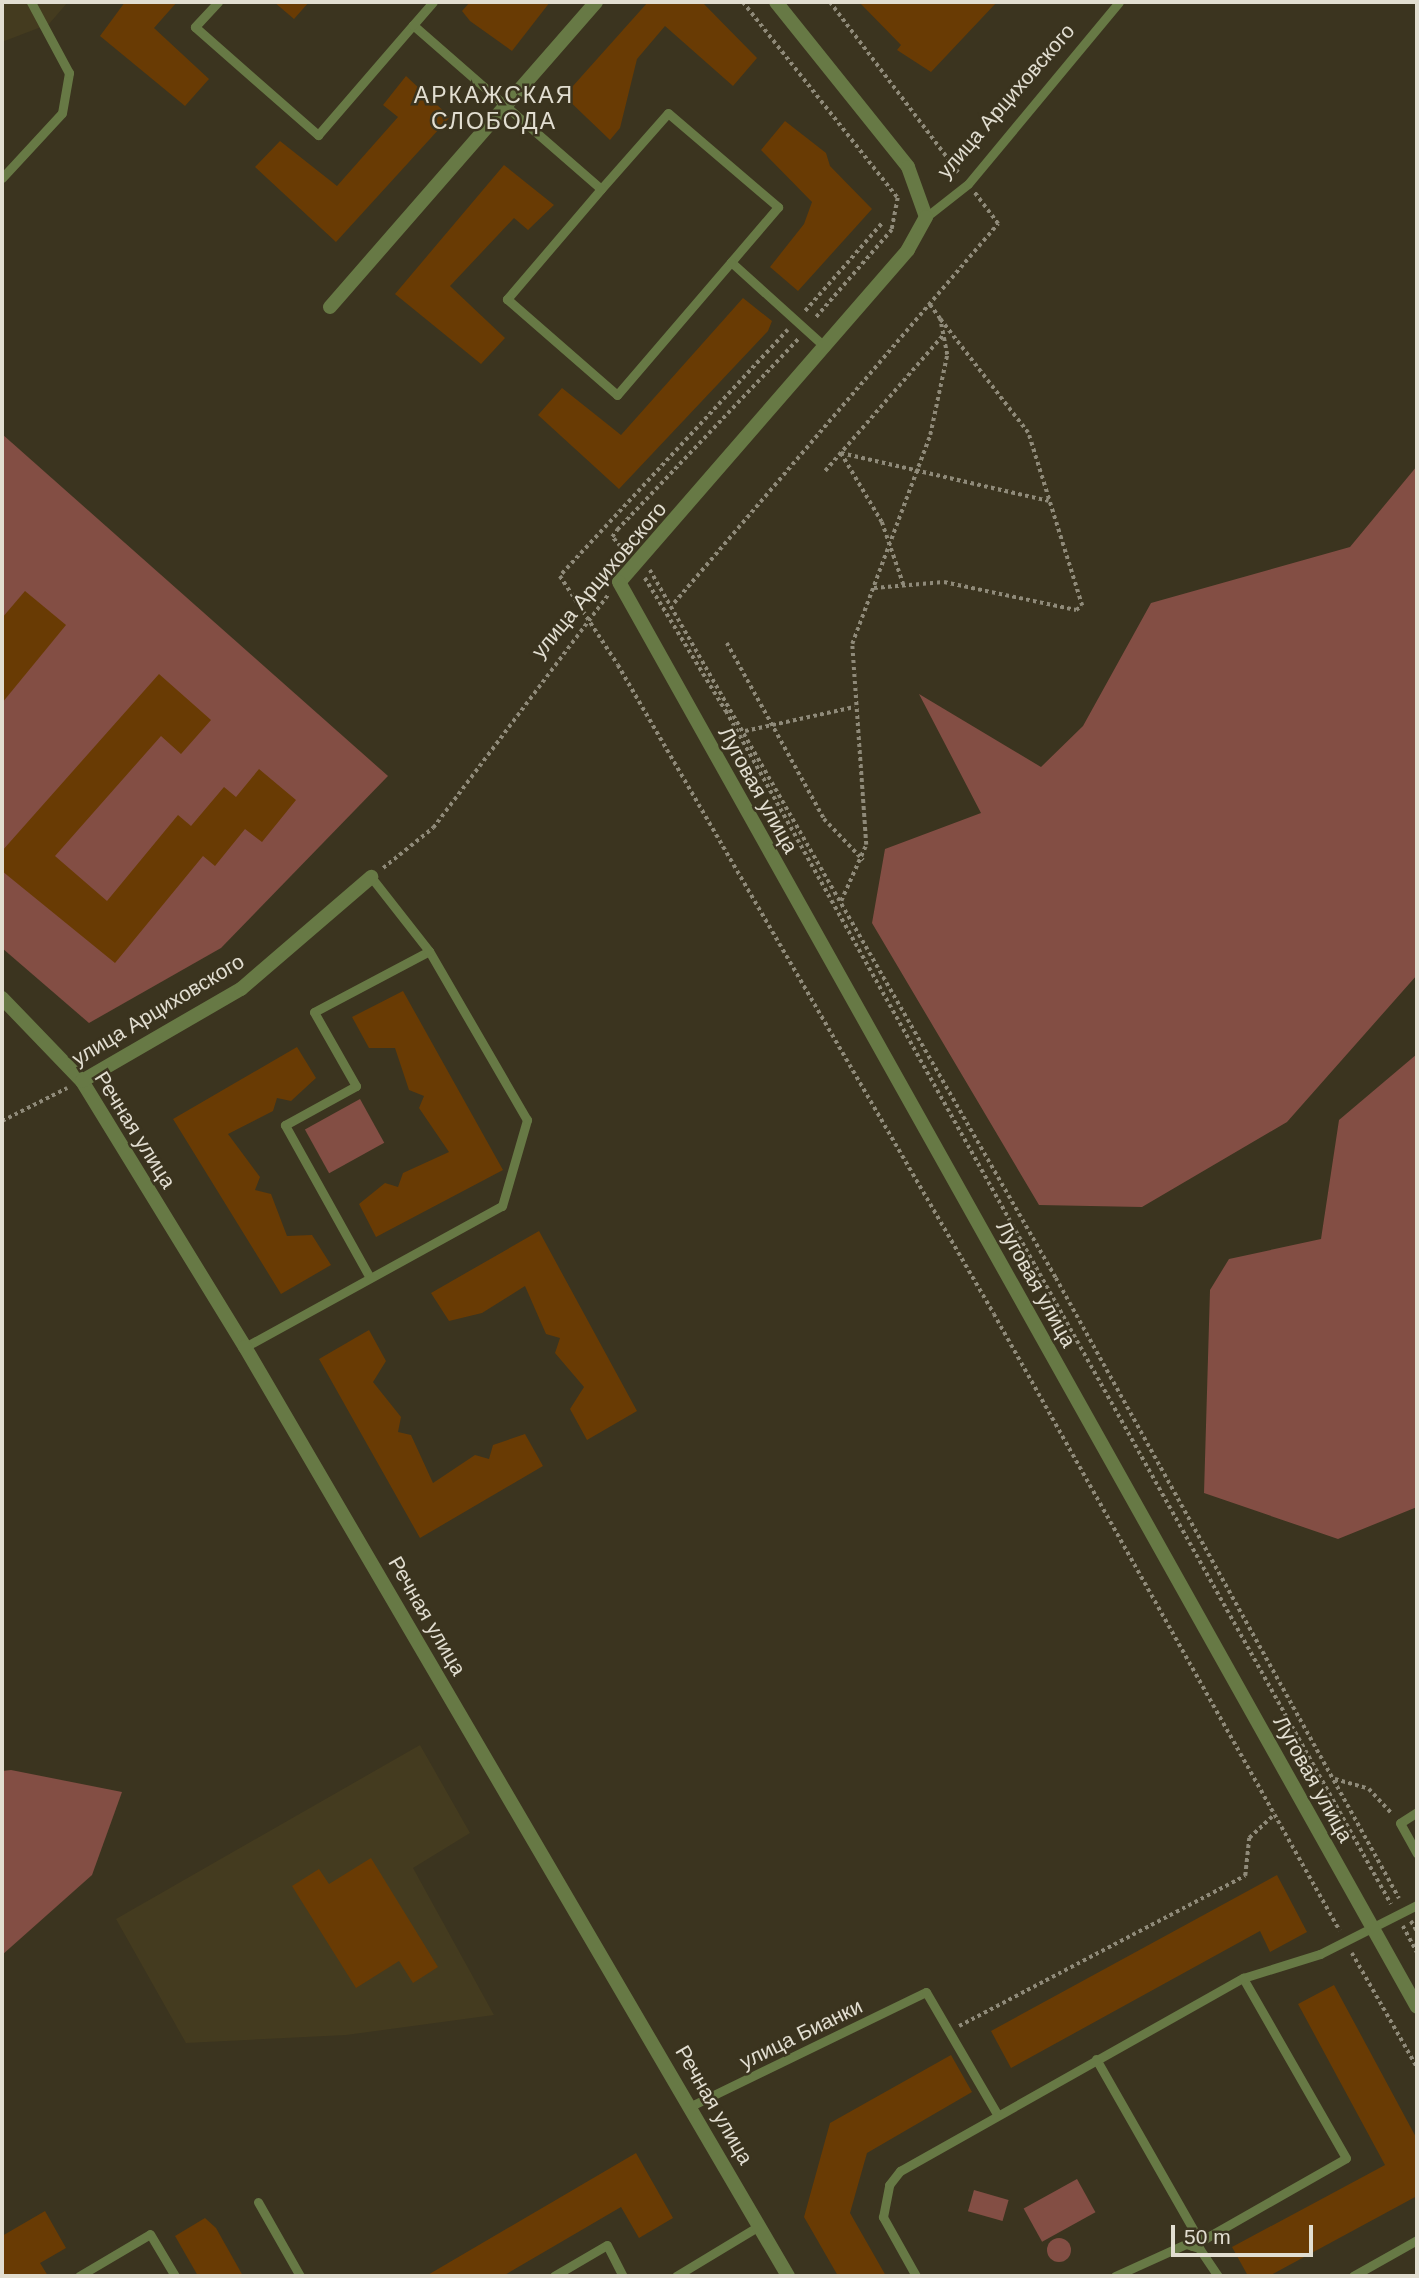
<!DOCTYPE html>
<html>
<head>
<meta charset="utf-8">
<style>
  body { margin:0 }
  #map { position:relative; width:1419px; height:2278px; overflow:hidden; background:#3b341f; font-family:Helvetica,sans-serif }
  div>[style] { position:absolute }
  .built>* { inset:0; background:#443b1f }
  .green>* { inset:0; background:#834e44; transform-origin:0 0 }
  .round { border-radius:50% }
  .building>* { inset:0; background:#693b04 }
  .path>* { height:3.5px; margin-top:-1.75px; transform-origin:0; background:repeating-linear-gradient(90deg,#8f8a79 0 3.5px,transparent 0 7px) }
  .service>* { height:9px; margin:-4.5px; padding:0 4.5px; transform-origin:4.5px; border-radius:4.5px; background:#677945 }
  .minor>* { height:14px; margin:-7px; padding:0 7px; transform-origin:7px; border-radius:7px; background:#677945 }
  .tertiary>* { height:14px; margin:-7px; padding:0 7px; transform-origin:7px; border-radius:7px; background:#677945 }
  span { translate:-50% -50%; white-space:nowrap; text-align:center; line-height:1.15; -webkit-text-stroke:5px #3b341f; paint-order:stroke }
  .street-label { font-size:21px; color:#e2ded1 }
  .neighbourhood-label { font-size:23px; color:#e2ded1; letter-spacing:2px }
  .frame { position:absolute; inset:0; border:4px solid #e2ded1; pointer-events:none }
  .scale { position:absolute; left:1171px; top:2225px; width:142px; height:32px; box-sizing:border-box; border:4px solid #e2ded1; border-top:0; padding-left:9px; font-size:21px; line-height:24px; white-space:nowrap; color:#e2ded1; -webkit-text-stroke:5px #3b341f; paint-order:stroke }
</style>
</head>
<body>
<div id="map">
  <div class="built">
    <div style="clip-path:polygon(2px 2px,68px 2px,49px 24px,2px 42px)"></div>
    <div style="clip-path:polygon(420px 1745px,470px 1833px,413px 1868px,494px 2015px,346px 2035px,186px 2043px,116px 1919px)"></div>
  </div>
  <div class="green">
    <div style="clip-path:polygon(2px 434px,388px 776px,221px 948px,89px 1023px,2px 948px)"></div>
    <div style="clip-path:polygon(1417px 466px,1417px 975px,1287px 1122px,1142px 1207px,1039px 1205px,872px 923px,885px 849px,981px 813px,919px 694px,1041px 767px,1083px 726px,1151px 603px,1350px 547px)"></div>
    <div style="clip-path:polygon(1417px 1054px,1417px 1507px,1338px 1539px,1204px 1493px,1210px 1290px,1229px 1259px,1321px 1239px,1339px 1120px)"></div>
    <div style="left:360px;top:1099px;width:50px;height:63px;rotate:61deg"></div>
    <div style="clip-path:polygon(11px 1770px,122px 1792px,92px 1875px,2px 1955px,2px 1771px)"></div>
    <div style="left:1077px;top:2179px;width:38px;height:61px;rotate:61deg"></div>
    <div style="left:974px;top:2190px;width:36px;height:22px;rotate:16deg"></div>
    <div class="round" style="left:1047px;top:2238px;width:24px;height:24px"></div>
  </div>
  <div class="building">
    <div style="clip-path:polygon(125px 2px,177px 2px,154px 28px,209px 79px,185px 106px,100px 36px)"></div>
    <div style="clip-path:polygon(274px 2px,309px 2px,294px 19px)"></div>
    <div style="clip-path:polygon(470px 2px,550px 2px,512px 51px,470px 21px,462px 11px)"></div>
    <div style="clip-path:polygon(648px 2px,702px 2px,757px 58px,733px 86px,665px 26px,637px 59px,620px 128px,610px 140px,564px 96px)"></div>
    <div style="clip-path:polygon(859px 2px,997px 2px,931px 72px,897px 50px,901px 45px)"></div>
    <div style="clip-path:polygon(406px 76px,450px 117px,336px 242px,255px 167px,280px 141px,337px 186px,398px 117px,383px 105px)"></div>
    <div style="clip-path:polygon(785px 121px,826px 153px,830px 166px,872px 209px,798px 291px,770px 267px,804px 224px,812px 202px,761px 150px)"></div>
    <div style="clip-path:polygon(504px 165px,554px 205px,528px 230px,514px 218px,450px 286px,505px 338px,481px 364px,395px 294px)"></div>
    <div style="clip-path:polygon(743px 298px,772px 321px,768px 331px,619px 489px,538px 415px,562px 388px,621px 435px)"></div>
    <div style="clip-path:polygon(25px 591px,66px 625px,2px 703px,2px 618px)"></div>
    <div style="clip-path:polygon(159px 674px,211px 720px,181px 754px,161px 736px,55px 856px,107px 901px,178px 815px,191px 826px,224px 787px,236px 797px,259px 769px,296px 800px,262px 842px,245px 829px,215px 866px,203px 856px,115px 963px,2px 871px,2px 851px)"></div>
    <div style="clip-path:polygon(403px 991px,503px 1170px,376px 1237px,359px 1204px,385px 1183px,398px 1187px,403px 1173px,449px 1152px,419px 1108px,424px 1096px,409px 1090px,395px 1048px,369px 1048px,352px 1017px)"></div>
    <div style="clip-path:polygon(297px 1047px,316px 1078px,291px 1101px,277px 1098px,273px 1111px,228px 1134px,260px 1177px,255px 1190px,271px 1194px,287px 1236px,312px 1235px,331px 1265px,281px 1294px,173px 1119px)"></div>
    <div style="clip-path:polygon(539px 1231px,637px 1411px,587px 1440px,570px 1409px,584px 1387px,555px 1353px,560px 1338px,546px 1334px,525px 1286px,482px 1313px,449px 1321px,431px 1293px)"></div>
    <div style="clip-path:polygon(369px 1330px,386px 1361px,373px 1382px,401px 1417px,398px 1432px,411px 1435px,433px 1483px,475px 1455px,489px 1459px,493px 1445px,525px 1434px,543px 1466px,420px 1538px,319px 1359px)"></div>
    <div style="clip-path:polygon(371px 1858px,438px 1967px,413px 1983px,399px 1961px,356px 1988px,292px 1886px,319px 1869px,329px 1884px)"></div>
    <div style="clip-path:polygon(1277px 1875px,1307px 1932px,1270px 1952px,1260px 1931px,1011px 2068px,991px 2031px)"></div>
    <div style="clip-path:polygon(1334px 1985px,1417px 2139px,1417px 2196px,1269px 2276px,1248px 2276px,1232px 2247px,1385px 2165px,1298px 2004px)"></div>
    <div style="clip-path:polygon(951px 2055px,972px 2092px,867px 2153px,850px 2213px,886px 2276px,838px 2276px,804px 2217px,830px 2123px)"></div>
    <div style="clip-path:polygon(636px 2153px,673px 2218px,639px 2238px,621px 2207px,503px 2276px,426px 2276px)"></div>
    <div style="clip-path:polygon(45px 2211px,66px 2248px,40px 2263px,48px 2276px,2px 2276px,2px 2236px)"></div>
    <div style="clip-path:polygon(205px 2218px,216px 2228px,243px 2276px,198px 2276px,175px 2236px)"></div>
  </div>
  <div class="path">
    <div style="left:743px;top:2px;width:250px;rotate:51.7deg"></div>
    <div style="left:898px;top:198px;width:33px;rotate:101deg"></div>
    <div style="left:892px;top:230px;width:118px;rotate:130.9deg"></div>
    <div style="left:830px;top:2px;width:214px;rotate:53deg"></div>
    <div style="left:805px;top:311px;width:118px;rotate:-48.8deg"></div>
    <div style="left:788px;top:330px;width:335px;rotate:132.8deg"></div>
    <div style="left:560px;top:576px;width:106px;rotate:56.9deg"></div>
    <div style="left:618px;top:665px;width:750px;rotate:59.91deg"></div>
    <div style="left:994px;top:1314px;width:707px;rotate:60.72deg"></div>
    <div style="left:841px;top:453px;width:213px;rotate:13deg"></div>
    <div style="left:841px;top:453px;width:80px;rotate:59.3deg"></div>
    <div style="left:882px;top:522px;width:68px;rotate:71deg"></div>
    <div style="left:825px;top:471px;width:181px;rotate:-49deg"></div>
    <div style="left:625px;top:552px;width:20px;rotate:-131deg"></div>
    <div style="left:612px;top:537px;width:9px;rotate:-54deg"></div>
    <div style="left:617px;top:530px;width:265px;rotate:-46.5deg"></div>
    <div style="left:650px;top:570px;width:816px;rotate:60.17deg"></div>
    <div style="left:1056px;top:1278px;width:709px;rotate:61.05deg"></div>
    <div style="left:645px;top:578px;width:156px;rotate:58.7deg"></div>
    <div style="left:726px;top:711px;width:1366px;rotate:60.86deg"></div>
    <div style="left:874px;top:588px;width:70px;rotate:-4.9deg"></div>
    <div style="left:944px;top:582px;width:135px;rotate:12deg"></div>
    <div style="left:1076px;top:610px;width:7px;rotate:-34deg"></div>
    <div style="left:1082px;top:606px;width:181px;rotate:-107.3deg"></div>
    <div style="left:1028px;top:433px;width:144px;rotate:-127.7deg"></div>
    <div style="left:674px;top:603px;width:499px;rotate:-49.5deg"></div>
    <div style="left:998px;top:224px;width:39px;rotate:-127deg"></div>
    <div style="left:727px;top:643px;width:201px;rotate:61.1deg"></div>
    <div style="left:824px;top:819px;width:57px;rotate:46.4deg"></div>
    <div style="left:745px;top:731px;width:112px;rotate:-12.4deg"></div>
    <div style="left:383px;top:868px;width:64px;rotate:-38.7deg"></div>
    <div style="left:433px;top:828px;width:293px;rotate:-53.1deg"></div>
    <div style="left:841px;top:901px;width:61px;rotate:-65.9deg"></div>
    <div style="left:866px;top:845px;width:201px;rotate:-94deg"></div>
    <div style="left:852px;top:644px;width:223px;rotate:-69.5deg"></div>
    <div style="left:930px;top:435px;width:82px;rotate:-78deg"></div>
    <div style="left:947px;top:355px;width:37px;rotate:-101deg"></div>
    <div style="left:940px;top:319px;width:19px;rotate:-126deg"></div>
    <div style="left:2px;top:1121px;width:73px;rotate:-26.9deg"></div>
    <div style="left:1335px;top:1779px;width:35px;rotate:16deg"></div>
    <div style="left:1369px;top:1789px;width:33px;rotate:47deg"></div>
    <div style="left:1411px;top:1921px;width:12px;rotate:59deg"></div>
    <div style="left:1403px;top:1926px;width:30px;rotate:62deg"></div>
    <div style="left:1352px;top:1953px;width:131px;rotate:60.3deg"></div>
    <div style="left:959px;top:2026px;width:323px;rotate:-27.7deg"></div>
    <div style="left:1245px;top:1876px;width:38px;rotate:-84deg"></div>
    <div style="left:1249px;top:1838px;width:35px;rotate:-43deg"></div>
  </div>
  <div class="service">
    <div style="left:218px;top:2px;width:34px;rotate:133deg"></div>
    <div style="left:195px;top:27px;width:164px;rotate:41.3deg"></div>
    <div style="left:318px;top:135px;width:145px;rotate:-49.2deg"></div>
    <div style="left:413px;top:25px;width:249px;rotate:41.1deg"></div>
    <div style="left:601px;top:189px;width:101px;rotate:-48.6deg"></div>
    <div style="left:668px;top:113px;width:145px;rotate:40.5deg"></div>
    <div style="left:778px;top:207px;width:72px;rotate:130.5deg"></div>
    <div style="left:731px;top:262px;width:127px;rotate:42.1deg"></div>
    <div style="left:413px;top:25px;width:30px;rotate:-49deg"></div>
    <div style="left:2px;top:178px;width:88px;rotate:-47.3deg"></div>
    <div style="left:62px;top:113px;width:41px;rotate:-80.1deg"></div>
    <div style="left:69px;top:73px;width:81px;rotate:-118.2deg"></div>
    <div style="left:601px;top:189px;width:145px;rotate:130.5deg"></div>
    <div style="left:507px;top:299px;width:146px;rotate:41.1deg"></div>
    <div style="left:617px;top:395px;width:175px;rotate:-49.4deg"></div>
    <div style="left:926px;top:217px;width:53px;rotate:-38.2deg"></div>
    <div style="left:968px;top:184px;width:236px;rotate:-50.3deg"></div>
    <div style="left:369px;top:1276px;width:173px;rotate:-119.1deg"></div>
    <div style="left:285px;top:1125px;width:81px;rotate:-28.8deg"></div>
    <div style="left:356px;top:1086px;width:85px;rotate:-119.6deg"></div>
    <div style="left:314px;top:1012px;width:130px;rotate:-27.9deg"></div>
    <div style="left:245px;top:1347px;width:293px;rotate:-28.8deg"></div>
    <div style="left:502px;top:1206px;width:90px;rotate:-73.8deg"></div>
    <div style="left:527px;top:1120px;width:195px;rotate:-120.1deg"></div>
    <div style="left:429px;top:951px;width:94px;rotate:-128.1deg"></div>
    <div style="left:1417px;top:1812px;width:20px;rotate:147deg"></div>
    <div style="left:1400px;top:1823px;width:35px;rotate:61deg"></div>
    <div style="left:1096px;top:2059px;width:210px;rotate:60.3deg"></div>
    <div style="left:691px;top:2106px;width:261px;rotate:-25.9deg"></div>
    <div style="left:926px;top:1992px;width:141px;rotate:59.8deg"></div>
    <div style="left:258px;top:2202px;width:85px;rotate:60.4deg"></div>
    <div style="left:1192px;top:2246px;width:177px;rotate:-29.7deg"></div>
    <div style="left:1346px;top:2158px;width:207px;rotate:-119.8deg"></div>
    <div style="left:79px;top:2276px;width:82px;rotate:-30.6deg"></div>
    <div style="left:150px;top:2234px;width:49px;rotate:59.2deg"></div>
    <div style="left:554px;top:2276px;width:61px;rotate:-30.3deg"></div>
    <div style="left:607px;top:2245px;width:35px;rotate:63deg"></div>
    <div style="left:676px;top:2276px;width:97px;rotate:-31.1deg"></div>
    <div style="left:916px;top:2276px;width:68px;rotate:-119.2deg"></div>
    <div style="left:883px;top:2217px;width:33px;rotate:-79deg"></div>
    <div style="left:889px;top:2185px;width:18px;rotate:-52deg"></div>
    <div style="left:900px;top:2171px;width:394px;rotate:-29.4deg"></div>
    <div style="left:1243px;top:1978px;width:81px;rotate:-17.3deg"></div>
    <div style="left:1320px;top:1954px;width:109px;rotate:-26.8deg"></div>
    <div style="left:1115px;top:2276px;width:78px;rotate:-24.3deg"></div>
    <div style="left:1186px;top:2244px;width:14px;rotate:17deg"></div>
    <div style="left:1199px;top:2248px;width:34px;rotate:56deg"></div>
    <div style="left:1353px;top:2276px;width:73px;rotate:-29.4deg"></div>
  </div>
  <div class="minor">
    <div style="left:330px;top:307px;width:405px;rotate:-48.9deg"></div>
    <div style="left:2px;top:998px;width:115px;rotate:46.1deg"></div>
    <div style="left:82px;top:1081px;width:312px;rotate:58.5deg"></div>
    <div style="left:245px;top:1347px;width:1076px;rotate:59.69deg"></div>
    <div style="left:82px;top:1081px;width:184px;rotate:-30.1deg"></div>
    <div style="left:241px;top:989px;width:172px;rotate:-40.7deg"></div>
  </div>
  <div class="tertiary">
    <div style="left:776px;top:2px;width:211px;rotate:51.3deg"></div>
    <div style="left:908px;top:167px;width:53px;rotate:70.2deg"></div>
    <div style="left:926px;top:217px;width:38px;rotate:119deg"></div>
    <div style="left:908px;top:250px;width:440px;rotate:131deg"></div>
    <div style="left:619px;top:582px;width:1633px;rotate:60.75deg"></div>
  </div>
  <div class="street-label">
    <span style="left:1006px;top:101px;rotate:-49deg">улица Арциховского</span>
    <span style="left:599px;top:580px;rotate:-50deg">улица Арциховского</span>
    <span style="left:758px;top:790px;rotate:61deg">Луговая улица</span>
    <span style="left:158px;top:1010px;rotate:-31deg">улица Арциховского</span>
    <span style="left:135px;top:1130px;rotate:58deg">Речная улица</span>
    <span style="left:1036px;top:1284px;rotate:61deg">Луговая улица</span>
    <span style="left:427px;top:1616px;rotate:60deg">Речная улица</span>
    <span style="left:1313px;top:1779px;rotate:61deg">Луговая улица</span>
    <span style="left:801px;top:2034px;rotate:-26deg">улица Бианки</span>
    <span style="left:714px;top:2105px;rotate:60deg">Речная улица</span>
  </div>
  <div class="neighbourhood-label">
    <span style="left:494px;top:108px">АРКАЖСКАЯ<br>СЛОБОДА</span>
  </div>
  <div class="frame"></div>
  <div class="scale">50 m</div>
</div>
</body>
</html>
